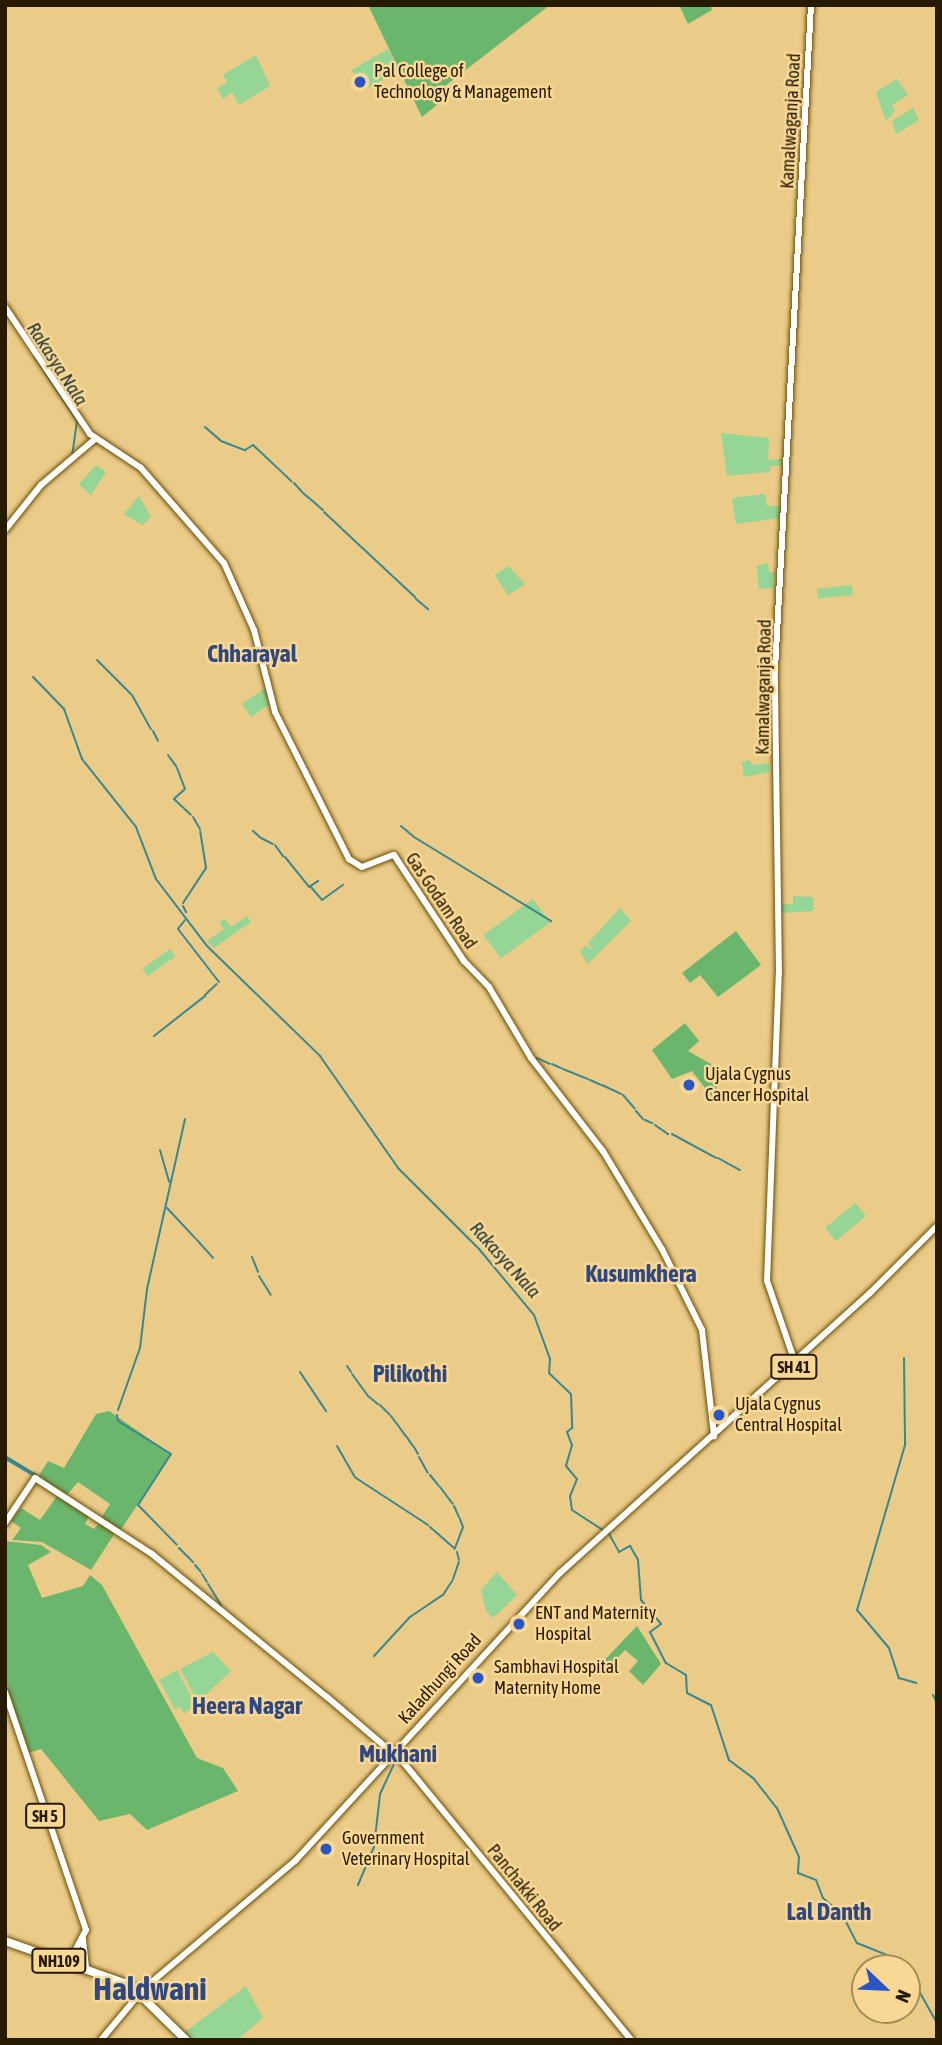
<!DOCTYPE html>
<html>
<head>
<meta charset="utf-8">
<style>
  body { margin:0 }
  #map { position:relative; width:942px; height:2045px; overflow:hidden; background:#ebcb88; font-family:"Asap Condensed",sans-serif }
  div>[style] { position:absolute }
  .green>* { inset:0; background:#95d595; transform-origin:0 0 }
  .forest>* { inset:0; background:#6bb66d }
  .stream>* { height:2px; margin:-1px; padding:0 1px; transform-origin:1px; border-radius:1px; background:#39878f }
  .canal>* { height:3.5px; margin:-1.75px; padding:0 1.75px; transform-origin:1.75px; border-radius:1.75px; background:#39878f }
  .roads { filter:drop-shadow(0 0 2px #6b4e00) drop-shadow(0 0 2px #6b4e00) }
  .major>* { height:6px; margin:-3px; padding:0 3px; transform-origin:3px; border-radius:3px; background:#fff }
  .highway>* { height:8px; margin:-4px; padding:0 4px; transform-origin:4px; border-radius:4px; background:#fff }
  .dots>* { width:19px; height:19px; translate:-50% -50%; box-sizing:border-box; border:4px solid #f9d895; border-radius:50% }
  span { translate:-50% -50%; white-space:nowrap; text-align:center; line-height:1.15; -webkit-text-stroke:5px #f9d895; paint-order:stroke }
  .shield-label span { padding:2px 5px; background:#f9d895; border:2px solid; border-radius:5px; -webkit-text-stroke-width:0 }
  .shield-label { font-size:16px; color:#261a00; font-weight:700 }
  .poi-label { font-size:18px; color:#261a00 }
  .left { translate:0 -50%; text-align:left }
  .street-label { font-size:18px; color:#261a00 }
  .water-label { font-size:19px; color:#193235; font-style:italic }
  .district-label { font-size:24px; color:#2f4881; font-weight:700 }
  .town-label { font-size:32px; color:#2f4881; font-weight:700 }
  .frame { position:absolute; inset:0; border:7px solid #261a00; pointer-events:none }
  .north { position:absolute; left:851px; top:1954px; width:70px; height:70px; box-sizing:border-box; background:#f9d895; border:2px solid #a58c59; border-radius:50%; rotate:113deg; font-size:19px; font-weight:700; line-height:28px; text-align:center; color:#261a00 }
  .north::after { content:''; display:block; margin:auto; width:24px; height:32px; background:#2a55c4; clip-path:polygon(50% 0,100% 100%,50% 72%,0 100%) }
</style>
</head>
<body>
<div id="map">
  <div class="green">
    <div style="left:388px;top:49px;width:24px;height:42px;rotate:60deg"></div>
    <div style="clip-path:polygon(256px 55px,270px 86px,239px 105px,232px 92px,223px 99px,217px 88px,227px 83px,223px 75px)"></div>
    <div style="clip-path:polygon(897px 79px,908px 95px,892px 105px,895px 111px,886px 121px,876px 92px)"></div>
    <div style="clip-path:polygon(913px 108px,919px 120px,896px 134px,892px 121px)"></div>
    <div style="clip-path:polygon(721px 433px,769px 438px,768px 460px,785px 459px,784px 465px,770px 466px,770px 472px,727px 476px)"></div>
    <div style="clip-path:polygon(96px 465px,106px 472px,91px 495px,79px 484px)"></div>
    <div style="clip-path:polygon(765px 494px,767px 506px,782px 506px,781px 518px,736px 524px,732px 498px)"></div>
    <div style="clip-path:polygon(139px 496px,151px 517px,142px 525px,124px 514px)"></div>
    <div style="clip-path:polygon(768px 563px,769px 572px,775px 572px,774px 588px,751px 589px,759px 588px,757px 566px)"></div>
    <div style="clip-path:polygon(508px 566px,525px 584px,508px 595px,495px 575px)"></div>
    <div style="left:852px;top:585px;width:10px;height:35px;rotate:84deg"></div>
    <div style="clip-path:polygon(268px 686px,271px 703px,251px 717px,242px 704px)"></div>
    <div style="clip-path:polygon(749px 760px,753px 765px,769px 763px,769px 772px,744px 777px,742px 762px)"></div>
    <div style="clip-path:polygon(793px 896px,813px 897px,813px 911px,782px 913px,781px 904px,793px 904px)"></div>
    <div style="left:533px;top:899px;width:29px;height:61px;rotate:54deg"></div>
    <div style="clip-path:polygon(620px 908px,631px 921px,588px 964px,580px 952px,585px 946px,593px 949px,588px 943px)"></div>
    <div style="clip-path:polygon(247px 916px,251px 922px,214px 948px,207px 941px,224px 929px,219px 922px,225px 919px,231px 927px)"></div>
    <div style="left:170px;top:949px;width:9px;height:34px;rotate:54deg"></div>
    <div style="left:855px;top:1203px;width:17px;height:39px;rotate:50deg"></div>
    <div style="clip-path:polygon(497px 1572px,517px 1595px,493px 1618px,486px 1611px,481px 1590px)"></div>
    <div style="clip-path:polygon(213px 1652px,231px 1671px,198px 1702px,180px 1669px)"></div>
    <div style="clip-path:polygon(177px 1670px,195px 1704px,184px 1714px,180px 1707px,175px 1709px,159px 1680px)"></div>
    <div style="clip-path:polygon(246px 1986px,263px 2018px,237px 2040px,192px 2040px,185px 2032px)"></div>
  </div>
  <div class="forest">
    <div style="clip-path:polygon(368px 5px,550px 5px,441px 89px,443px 100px,422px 117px)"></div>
    <div style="clip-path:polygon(679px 5px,710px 5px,712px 10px,688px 24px)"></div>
    <div style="clip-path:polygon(736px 931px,761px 965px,718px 997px,700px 975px,690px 983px,682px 973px)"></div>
    <div style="clip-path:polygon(685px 1023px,699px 1041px,688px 1051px,711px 1064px,720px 1100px,712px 1097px,692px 1071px,672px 1079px,652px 1050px)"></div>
    <div style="clip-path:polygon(109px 1411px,171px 1454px,120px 1531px,101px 1518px,110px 1504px,78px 1482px,67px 1495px,38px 1477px,48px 1461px,64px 1468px,96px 1414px)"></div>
    <div style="clip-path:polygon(57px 1496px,89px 1516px,85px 1524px,94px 1529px,99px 1523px,115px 1533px,91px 1570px,42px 1542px,12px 1540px,21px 1528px,11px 1521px,21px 1508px,40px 1520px)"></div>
    <div style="clip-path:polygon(5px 1541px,41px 1545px,51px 1552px,28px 1565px,42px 1598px,83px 1586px,90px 1575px,102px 1585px,197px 1758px,223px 1768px,238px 1791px,147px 1830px,130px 1814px,99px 1821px,41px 1749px,28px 1753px,5px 1684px)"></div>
    <div style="clip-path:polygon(637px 1626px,661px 1664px,643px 1685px,629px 1671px,638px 1661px,625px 1650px,602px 1674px,596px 1669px)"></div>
  </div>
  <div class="stream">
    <div style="left:34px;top:356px;width:78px;rotate:56.5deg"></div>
    <div style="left:77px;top:421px;width:34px;rotate:98deg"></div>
    <div style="left:205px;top:427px;width:20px;rotate:41deg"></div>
    <div style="left:221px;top:441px;width:26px;rotate:21deg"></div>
    <div style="left:245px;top:450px;width:9px;rotate:-32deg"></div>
    <div style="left:253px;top:445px;width:44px;rotate:43.2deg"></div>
    <div style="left:286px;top:476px;width:8px;rotate:45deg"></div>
    <div style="left:294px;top:483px;width:12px;rotate:48deg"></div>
    <div style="left:303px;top:493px;width:16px;rotate:40deg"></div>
    <div style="left:316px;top:504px;width:9px;rotate:41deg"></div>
    <div style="left:324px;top:512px;width:23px;rotate:43deg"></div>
    <div style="left:342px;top:529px;width:18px;rotate:43deg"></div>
    <div style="left:356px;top:542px;width:81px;rotate:43deg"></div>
    <div style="left:416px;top:599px;width:16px;rotate:40deg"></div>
    <div style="left:97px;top:660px;width:48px;rotate:45deg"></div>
    <div style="left:33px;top:677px;width:45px;rotate:45.9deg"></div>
    <div style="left:64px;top:709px;width:53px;rotate:70.2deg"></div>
    <div style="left:82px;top:759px;width:87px;rotate:51.5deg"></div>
    <div style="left:136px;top:827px;width:56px;rotate:69deg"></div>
    <div style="left:156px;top:879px;width:84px;rotate:52.7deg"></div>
    <div style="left:207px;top:946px;width:158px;rotate:44.2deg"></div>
    <div style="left:320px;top:1056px;width:136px;rotate:55.1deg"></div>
    <div style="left:398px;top:1168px;width:115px;rotate:45deg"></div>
    <div style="left:479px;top:1249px;width:86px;rotate:50.2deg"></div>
    <div style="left:534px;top:1315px;width:47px;rotate:70deg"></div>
    <div style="left:550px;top:1359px;width:14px;rotate:94deg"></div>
    <div style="left:549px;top:1373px;width:30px;rotate:44deg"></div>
    <div style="left:571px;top:1394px;width:34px;rotate:88deg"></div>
    <div style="left:572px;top:1428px;width:6px;rotate:141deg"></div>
    <div style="left:567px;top:1432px;width:14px;rotate:69deg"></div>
    <div style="left:572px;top:1445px;width:22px;rotate:106deg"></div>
    <div style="left:566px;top:1466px;width:17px;rotate:50deg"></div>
    <div style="left:577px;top:1479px;width:18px;rotate:112deg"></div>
    <div style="left:570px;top:1496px;width:14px;rotate:82deg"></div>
    <div style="left:572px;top:1510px;width:37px;rotate:33deg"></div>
    <div style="left:132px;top:695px;width:39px;rotate:61deg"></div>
    <div style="left:153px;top:731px;width:11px;rotate:63deg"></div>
    <div style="left:168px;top:755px;width:14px;rotate:54deg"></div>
    <div style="left:177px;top:768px;width:22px;rotate:69deg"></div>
    <div style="left:185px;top:789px;width:15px;rotate:138deg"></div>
    <div style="left:174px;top:799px;width:23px;rotate:43deg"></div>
    <div style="left:193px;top:817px;width:14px;rotate:60deg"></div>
    <div style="left:401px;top:826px;width:16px;rotate:40deg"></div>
    <div style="left:253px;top:831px;width:9px;rotate:41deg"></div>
    <div style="left:414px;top:837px;width:161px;rotate:31.5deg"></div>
    <div style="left:261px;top:838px;width:13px;rotate:27deg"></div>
    <div style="left:275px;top:845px;width:14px;rotate:54deg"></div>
    <div style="left:285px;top:857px;width:38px;rotate:51deg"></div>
    <div style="left:309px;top:887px;width:11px;rotate:-34deg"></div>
    <div style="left:310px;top:886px;width:18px;rotate:49deg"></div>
    <div style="left:322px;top:900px;width:26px;rotate:-36deg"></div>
    <div style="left:183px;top:903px;width:42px;rotate:-56.7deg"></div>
    <div style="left:206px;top:868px;width:37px;rotate:-99deg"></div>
    <div style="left:183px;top:906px;width:7px;rotate:63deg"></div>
    <div style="left:185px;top:920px;width:11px;rotate:128deg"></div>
    <div style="left:178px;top:929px;width:67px;rotate:52.3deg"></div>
    <div style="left:205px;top:995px;width:16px;rotate:-43deg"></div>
    <div style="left:154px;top:1036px;width:65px;rotate:-38.1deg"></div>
    <div style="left:537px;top:1058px;width:14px;rotate:25deg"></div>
    <div style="left:552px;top:1064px;width:10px;rotate:24deg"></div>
    <div style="left:563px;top:1069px;width:27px;rotate:22deg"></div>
    <div style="left:590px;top:1080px;width:12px;rotate:24deg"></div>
    <div style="left:602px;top:1085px;width:21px;rotate:25deg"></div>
    <div style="left:623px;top:1095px;width:18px;rotate:49deg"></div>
    <div style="left:636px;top:1111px;width:11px;rotate:49deg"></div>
    <div style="left:645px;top:1120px;width:8px;rotate:23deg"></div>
    <div style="left:655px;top:1125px;width:16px;rotate:35deg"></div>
    <div style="left:672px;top:1134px;width:50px;rotate:28.6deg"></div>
    <div style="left:160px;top:1150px;width:33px;rotate:74deg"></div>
    <div style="left:718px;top:1158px;width:25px;rotate:29deg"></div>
    <div style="left:167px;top:1208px;width:42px;rotate:46.9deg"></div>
    <div style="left:197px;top:1240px;width:24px;rotate:48deg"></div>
    <div style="left:252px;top:1257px;width:16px;rotate:68deg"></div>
    <div style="left:259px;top:1276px;width:22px;rotate:58deg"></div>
    <div style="left:904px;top:1358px;width:87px;rotate:89.3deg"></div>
    <div style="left:905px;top:1445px;width:172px;rotate:106.2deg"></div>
    <div style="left:857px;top:1610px;width:50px;rotate:49.9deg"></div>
    <div style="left:889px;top:1648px;width:32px;rotate:72deg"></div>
    <div style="left:899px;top:1678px;width:18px;rotate:16deg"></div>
    <div style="left:347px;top:1366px;width:7px;rotate:56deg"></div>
    <div style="left:300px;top:1372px;width:47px;rotate:56.3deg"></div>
    <div style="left:352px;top:1374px;width:26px;rotate:54deg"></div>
    <div style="left:368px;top:1396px;width:13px;rotate:39deg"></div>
    <div style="left:380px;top:1405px;width:14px;rotate:45deg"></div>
    <div style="left:118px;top:1410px;width:66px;rotate:-70.5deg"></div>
    <div style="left:140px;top:1348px;width:59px;rotate:-83.2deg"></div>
    <div style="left:147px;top:1289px;width:174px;rotate:-77.4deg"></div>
    <div style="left:117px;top:1415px;width:6px;rotate:81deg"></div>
    <div style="left:118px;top:1421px;width:62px;rotate:31.9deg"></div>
    <div style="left:171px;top:1454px;width:61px;rotate:122.9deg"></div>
    <div style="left:391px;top:1416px;width:9px;rotate:54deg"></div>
    <div style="left:397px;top:1424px;width:14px;rotate:54deg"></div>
    <div style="left:406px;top:1436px;width:12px;rotate:55deg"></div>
    <div style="left:337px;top:1446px;width:36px;rotate:60deg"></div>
    <div style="left:414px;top:1447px;width:8px;rotate:60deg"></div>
    <div style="left:419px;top:1457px;width:18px;rotate:61deg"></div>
    <div style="left:430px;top:1475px;width:14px;rotate:51deg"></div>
    <div style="left:356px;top:1478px;width:86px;rotate:33.1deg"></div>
    <div style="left:440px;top:1487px;width:21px;rotate:53deg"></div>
    <div style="left:139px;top:1506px;width:54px;rotate:45.7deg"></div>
    <div style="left:454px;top:1506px;width:12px;rotate:66deg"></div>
    <div style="left:430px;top:1527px;width:33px;rotate:41deg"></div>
    <div style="left:608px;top:1532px;width:23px;rotate:61deg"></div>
    <div style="left:619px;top:1552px;width:13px;rotate:-29deg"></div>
    <div style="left:630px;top:1546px;width:16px;rotate:60deg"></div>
    <div style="left:638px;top:1560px;width:40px;rotate:85.7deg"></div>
    <div style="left:641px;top:1600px;width:31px;rotate:50deg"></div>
    <div style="left:661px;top:1624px;width:14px;rotate:144deg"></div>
    <div style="left:650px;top:1632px;width:35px;rotate:63deg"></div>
    <div style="left:666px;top:1663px;width:23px;rotate:31deg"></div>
    <div style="left:686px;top:1675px;width:18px;rotate:87deg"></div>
    <div style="left:687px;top:1693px;width:27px;rotate:27deg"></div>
    <div style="left:711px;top:1705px;width:58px;rotate:71.9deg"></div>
    <div style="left:729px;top:1760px;width:31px;rotate:37deg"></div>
    <div style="left:754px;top:1779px;width:37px;rotate:52deg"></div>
    <div style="left:777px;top:1808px;width:54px;rotate:65.8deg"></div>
    <div style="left:799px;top:1857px;width:16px;rotate:94deg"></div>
    <div style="left:798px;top:1873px;width:19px;rotate:21deg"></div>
    <div style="left:816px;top:1880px;width:19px;rotate:69deg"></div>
    <div style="left:823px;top:1898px;width:25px;rotate:40deg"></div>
    <div style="left:842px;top:1914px;width:33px;rotate:63deg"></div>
    <div style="left:857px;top:1943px;width:48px;rotate:21.8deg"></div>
    <div style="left:902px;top:1961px;width:71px;rotate:60.6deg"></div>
    <div style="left:179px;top:1548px;width:20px;rotate:45deg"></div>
    <div style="left:455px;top:1548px;width:22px;rotate:-69deg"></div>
    <div style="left:463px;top:1527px;width:9px;rotate:-111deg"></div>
    <div style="left:457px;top:1552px;width:8px;rotate:76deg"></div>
    <div style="left:195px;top:1565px;width:9px;rotate:49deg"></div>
    <div style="left:202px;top:1574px;width:9px;rotate:58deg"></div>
    <div style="left:453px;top:1579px;width:18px;rotate:-71deg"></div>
    <div style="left:208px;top:1584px;width:25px;rotate:58deg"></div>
    <div style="left:374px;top:1656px;width:53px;rotate:-47.3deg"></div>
    <div style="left:410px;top:1617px;width:40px;rotate:-34deg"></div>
    <div style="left:443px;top:1595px;width:17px;rotate:-57deg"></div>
    <div style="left:933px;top:1695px;width:9px;rotate:63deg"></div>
    <div style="left:358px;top:1885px;width:41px;rotate:-67.2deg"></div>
    <div style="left:374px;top:1847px;width:53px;rotate:-83.5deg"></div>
    <div style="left:380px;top:1794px;width:38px;rotate:-65deg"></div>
  </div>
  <div class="canal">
    <div style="left:5px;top:1457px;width:35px;rotate:31deg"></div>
  </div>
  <div class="roads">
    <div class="major">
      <div style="left:5px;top:307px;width:153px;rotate:56.2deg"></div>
      <div style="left:90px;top:434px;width:61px;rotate:33.7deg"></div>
      <div style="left:141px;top:468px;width:126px;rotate:48.9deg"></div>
      <div style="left:224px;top:563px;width:73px;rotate:65.9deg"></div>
      <div style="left:254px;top:630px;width:85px;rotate:75.6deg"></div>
      <div style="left:275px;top:712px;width:165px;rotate:63.3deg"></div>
      <div style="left:349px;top:859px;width:15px;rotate:32deg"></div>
      <div style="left:362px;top:867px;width:34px;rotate:-21deg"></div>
      <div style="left:394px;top:855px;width:127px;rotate:56.6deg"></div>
      <div style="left:464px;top:961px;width:36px;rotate:46deg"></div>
      <div style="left:489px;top:987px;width:82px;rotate:59.4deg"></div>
      <div style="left:531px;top:1058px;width:118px;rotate:52.3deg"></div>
      <div style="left:603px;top:1151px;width:114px;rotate:59deg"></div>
      <div style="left:662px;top:1249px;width:90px;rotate:63.7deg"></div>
      <div style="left:702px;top:1330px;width:107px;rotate:83.5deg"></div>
      <div style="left:5px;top:530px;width:58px;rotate:-51.3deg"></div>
      <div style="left:41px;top:485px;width:71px;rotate:-40.4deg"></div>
      <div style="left:869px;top:1294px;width:96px;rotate:-45deg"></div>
      <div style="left:796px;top:1365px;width:89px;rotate:-109deg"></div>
      <div style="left:767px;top:1281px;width:308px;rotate:-87.8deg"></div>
      <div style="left:779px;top:973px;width:303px;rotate:-90.8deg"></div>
      <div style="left:775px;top:670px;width:666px;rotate:-86.9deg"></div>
      <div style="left:5px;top:1523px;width:54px;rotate:-56.3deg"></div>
      <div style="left:35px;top:1478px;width:140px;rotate:33deg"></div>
      <div style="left:152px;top:1554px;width:226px;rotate:39.3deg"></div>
      <div style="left:327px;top:1697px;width:100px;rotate:40.5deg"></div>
      <div style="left:403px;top:1762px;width:360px;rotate:50.6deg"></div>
      <div style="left:5px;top:1692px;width:251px;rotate:71.2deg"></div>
      <div style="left:86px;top:1930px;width:38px;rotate:118deg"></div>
      <div style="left:83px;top:1939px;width:30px;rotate:84deg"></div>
      <div style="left:141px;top:1991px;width:202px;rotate:-40.2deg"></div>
      <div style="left:295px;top:1861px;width:391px;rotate:-47.4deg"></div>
      <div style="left:560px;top:1573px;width:418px;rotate:-42.1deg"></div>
      <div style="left:101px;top:2040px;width:61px;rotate:-50.3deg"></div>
    </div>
    <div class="highway">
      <div style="left:5px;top:1941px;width:133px;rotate:19.4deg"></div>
      <div style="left:130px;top:1985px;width:78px;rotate:44.5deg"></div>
    </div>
  </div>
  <div class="dots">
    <div style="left:360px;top:82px;background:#2a55c4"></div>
    <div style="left:689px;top:1085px;background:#2a55c4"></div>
    <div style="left:719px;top:1415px;background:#2a55c4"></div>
    <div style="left:519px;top:1624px;background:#2a55c4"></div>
    <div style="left:478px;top:1678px;background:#2a55c4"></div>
    <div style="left:326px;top:1849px;background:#2a55c4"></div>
  </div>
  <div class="shield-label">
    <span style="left:794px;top:1367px">SH 41</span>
    <span style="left:45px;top:1816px">SH 5</span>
    <span style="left:59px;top:1961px">NH109</span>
  </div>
  <div class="poi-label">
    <span class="left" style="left:374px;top:82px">Pal College of<br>Technology &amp; Management</span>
    <span class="left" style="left:705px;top:1085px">Ujala Cygnus<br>Cancer Hospital</span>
    <span class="left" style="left:735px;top:1415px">Ujala Cygnus<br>Central Hospital</span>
    <span class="left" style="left:535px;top:1624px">ENT and Maternity<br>Hospital</span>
    <span class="left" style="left:494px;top:1678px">Sambhavi Hospital<br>Maternity Home</span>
    <span class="left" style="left:342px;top:1849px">Government<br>Veterinary Hospital</span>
  </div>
  <div class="street-label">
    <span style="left:791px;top:121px;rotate:-87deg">Kamalwaganja Road</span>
    <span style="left:764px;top:687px;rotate:-89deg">Kamalwaganja Road</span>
    <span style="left:441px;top:901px;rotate:56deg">Gas Godam Road</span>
    <span style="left:440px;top:1679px;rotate:-48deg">Kaladhungi Road</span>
    <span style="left:524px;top:1888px;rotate:51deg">Panchakki Road</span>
  </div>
  <div class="water-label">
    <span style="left:57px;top:364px;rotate:57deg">Rakasya Nala</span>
    <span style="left:505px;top:1260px;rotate:48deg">Rakasya Nala</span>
  </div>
  <div class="district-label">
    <span style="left:252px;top:654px">Chharayal</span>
    <span style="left:641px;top:1274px">Kusumkhera</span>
    <span style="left:410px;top:1374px">Pilikothi</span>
    <span style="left:247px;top:1706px">Heera Nagar</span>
    <span style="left:398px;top:1754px">Mukhani</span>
    <span style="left:829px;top:1912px">Lal Danth</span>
  </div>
  <div class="town-label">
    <span style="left:150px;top:1989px">Haldwani</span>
  </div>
  <div class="frame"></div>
  <div class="north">N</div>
</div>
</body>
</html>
